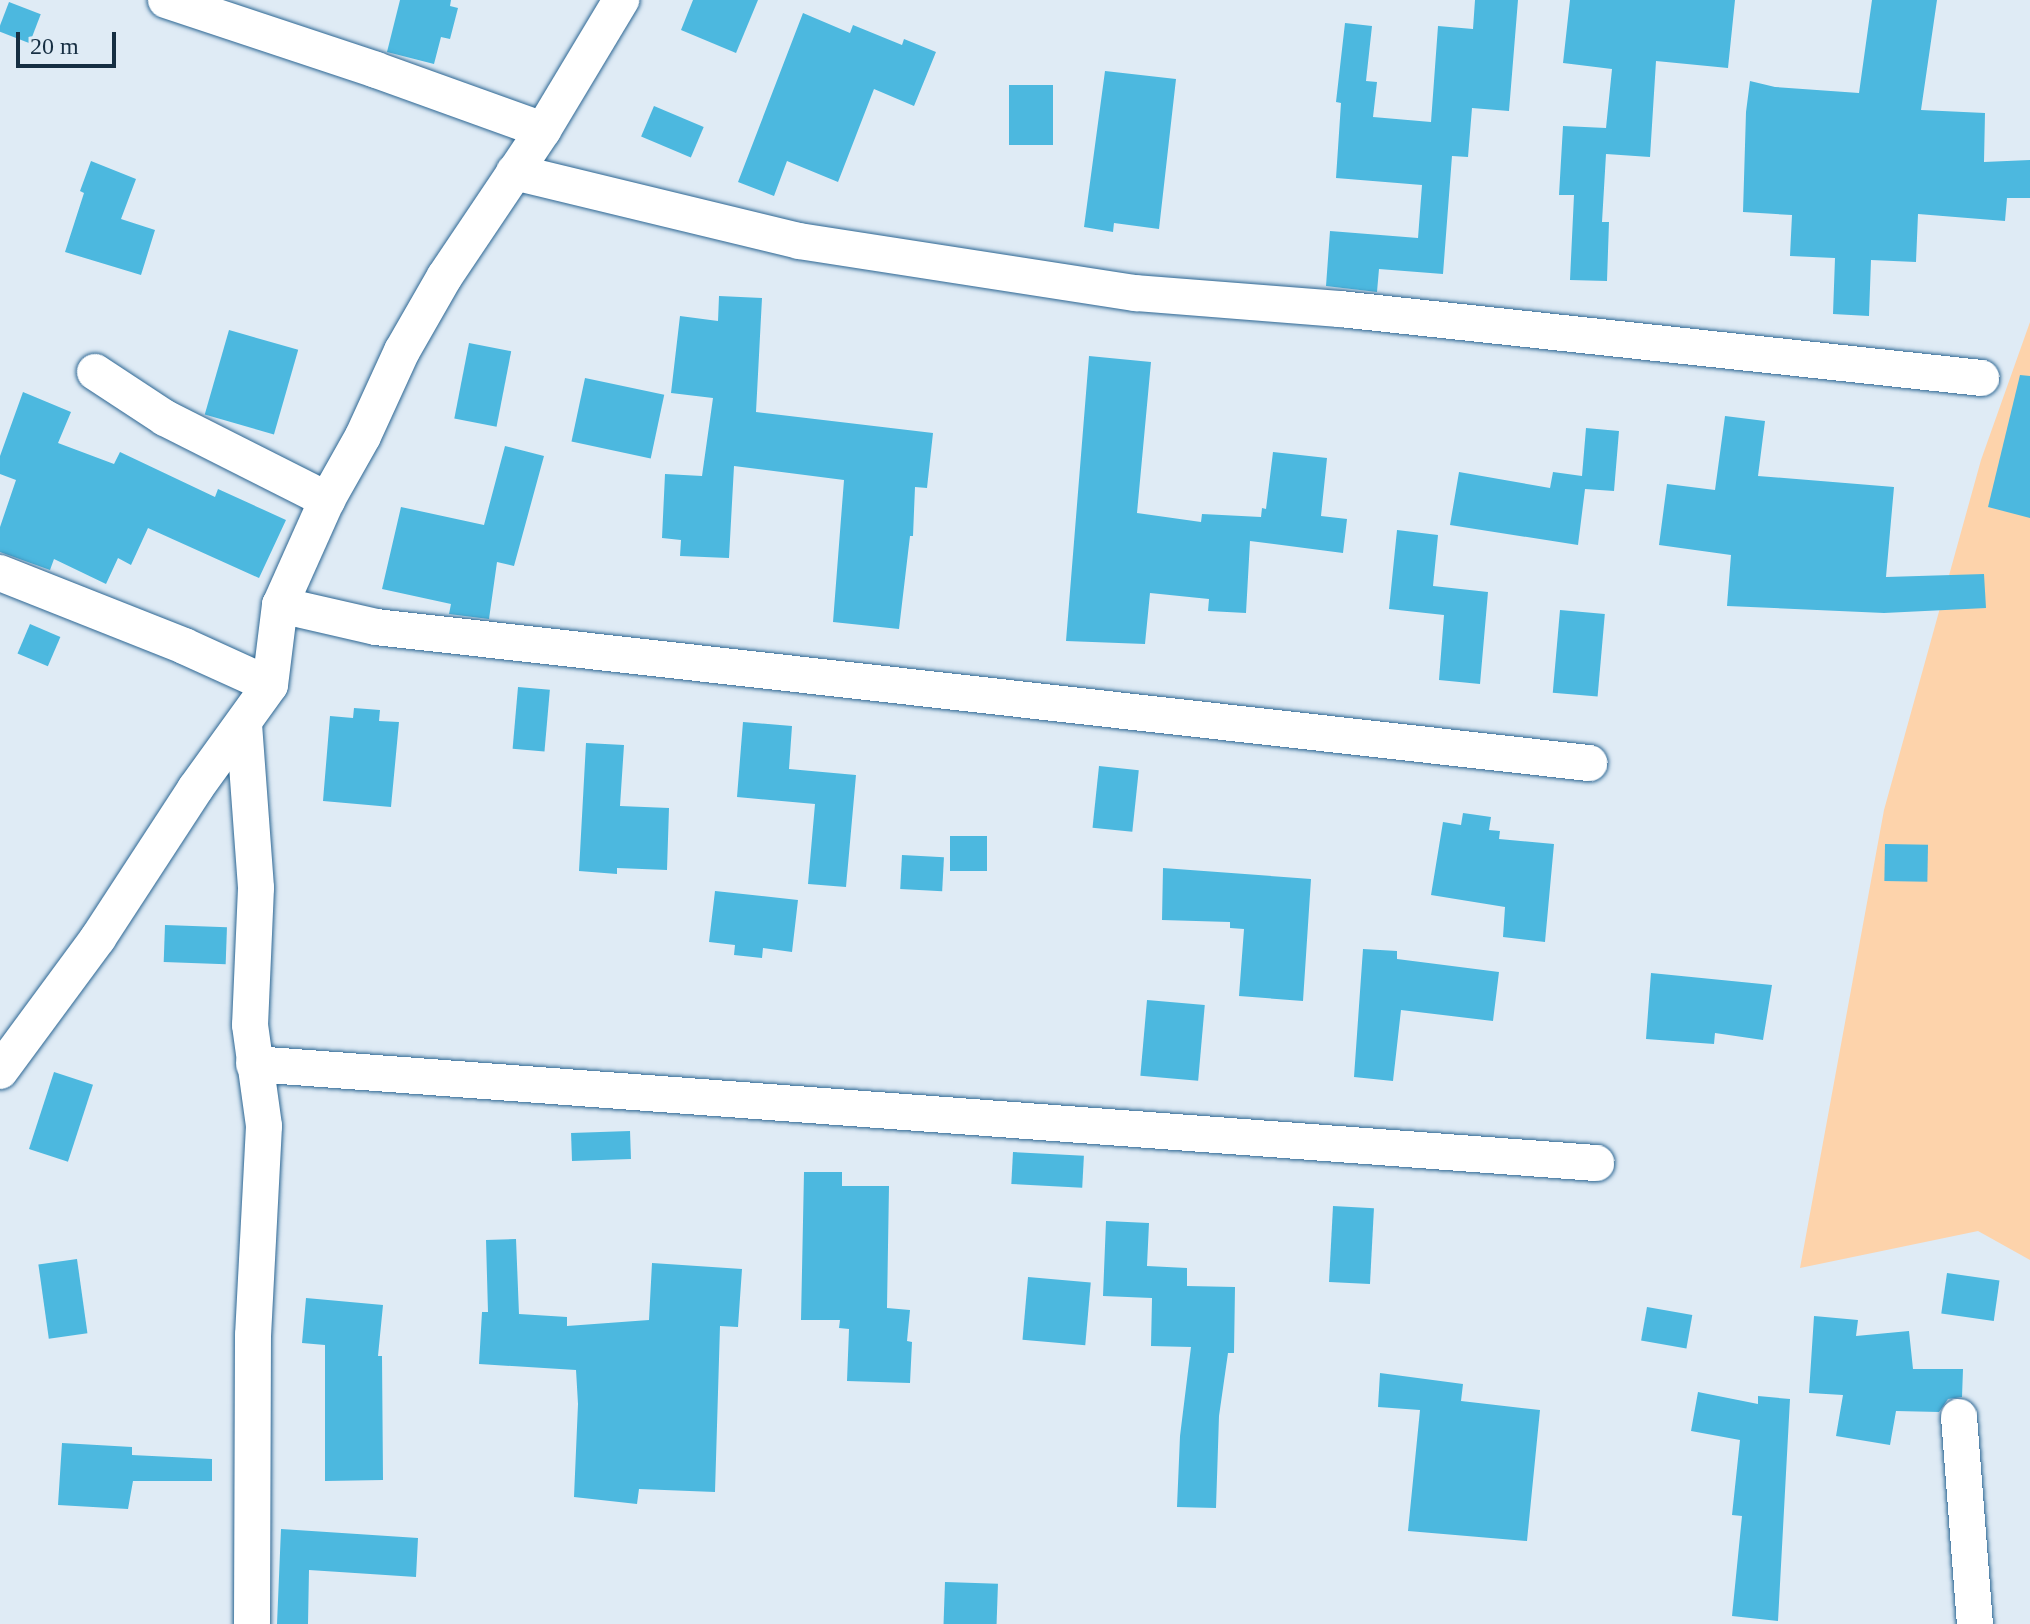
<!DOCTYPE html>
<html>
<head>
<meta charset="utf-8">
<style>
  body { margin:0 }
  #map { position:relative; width:2030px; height:1624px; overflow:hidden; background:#dfebf5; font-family:Georgia,serif }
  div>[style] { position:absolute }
  .green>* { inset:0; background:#fdd3ab }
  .building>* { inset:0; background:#4cb8df; transform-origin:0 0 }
  .roads { filter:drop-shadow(0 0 2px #2c6693) drop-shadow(0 0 2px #2c6693) }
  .minor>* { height:36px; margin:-18px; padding:0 18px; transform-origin:18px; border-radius:18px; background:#fff }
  span { translate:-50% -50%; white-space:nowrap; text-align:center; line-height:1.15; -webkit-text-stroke:7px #dfebf5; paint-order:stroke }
  .scale { position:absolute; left:16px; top:32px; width:100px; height:36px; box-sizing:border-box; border:4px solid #162e42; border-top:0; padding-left:10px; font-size:24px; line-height:28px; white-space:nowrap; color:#162e42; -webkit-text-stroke:6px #dfebf5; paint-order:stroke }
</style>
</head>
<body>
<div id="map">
  <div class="green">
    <div style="clip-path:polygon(2030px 322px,2030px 1260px,1978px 1231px,1800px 1268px,1884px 810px,1981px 460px)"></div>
  </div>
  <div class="building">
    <div style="clip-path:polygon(400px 0,451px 0,450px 6px,458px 8px,450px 39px,441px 37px,434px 64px,387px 52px)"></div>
    <div style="clip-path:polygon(693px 0,758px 0,736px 53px,681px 30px)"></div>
    <div style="clip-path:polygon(1475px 0,1518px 0,1509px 111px,1472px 108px,1468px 157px,1452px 156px,1443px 274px,1379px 269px,1377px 292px,1326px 286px,1330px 231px,1418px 238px,1422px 185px,1336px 178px,1341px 103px,1336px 102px,1345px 23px,1372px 26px,1366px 81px,1377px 82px,1373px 117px,1431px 122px,1438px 26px,1473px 29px)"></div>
    <div style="clip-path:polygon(1570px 0,1735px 0,1728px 68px,1656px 61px,1650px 157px,1606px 154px,1602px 222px,1609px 222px,1607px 281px,1570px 280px,1574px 195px,1559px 195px,1563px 126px,1606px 128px,1612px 69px,1563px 63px)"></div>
    <div style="clip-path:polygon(1872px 0,1937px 0,1921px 110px,1985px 113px,1984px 162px,2030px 160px,2030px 198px,2007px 198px,2005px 221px,1918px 214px,1916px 262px,1871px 260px,1869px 316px,1833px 314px,1835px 258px,1790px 256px,1792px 215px,1743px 212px,1746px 112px,1750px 81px,1775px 87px,1859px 93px)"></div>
    <div style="left:9px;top:2px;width:34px;height:31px;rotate:21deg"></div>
    <div style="clip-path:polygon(803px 13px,850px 33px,853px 25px,902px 45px,904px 39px,936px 52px,914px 106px,874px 89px,838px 182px,787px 161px,774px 196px,738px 182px)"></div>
    <div style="clip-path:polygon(1105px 71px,1176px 79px,1159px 229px,1114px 223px,1113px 232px,1084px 227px)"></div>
    <div style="left:1009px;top:85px;width:44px;height:60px"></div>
    <div style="left:654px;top:106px;width:54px;height:33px;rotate:23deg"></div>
    <div style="clip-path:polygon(91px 161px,136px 179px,121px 219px,155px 230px,141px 275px,65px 252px,84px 193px,80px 191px)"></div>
    <div style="clip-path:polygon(719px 296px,762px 298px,756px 412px,933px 433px,927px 488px,915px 487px,913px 536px,910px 536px,899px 629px,833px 622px,844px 480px,734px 466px,729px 558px,680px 556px,681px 540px,662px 538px,665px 474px,702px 476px,713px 398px,671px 393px,680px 316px,718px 321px)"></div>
    <div style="left:229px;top:330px;width:72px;height:88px;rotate:16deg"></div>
    <div style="left:469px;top:343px;width:43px;height:77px;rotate:11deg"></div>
    <div style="clip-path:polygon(1089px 356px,1151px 362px,1137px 513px,1201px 522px,1202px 514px,1261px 517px,1262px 508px,1266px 509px,1273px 452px,1327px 458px,1321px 516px,1347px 519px,1343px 553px,1250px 541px,1246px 613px,1208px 611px,1209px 599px,1150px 593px,1145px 644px,1066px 641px)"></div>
    <div style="clip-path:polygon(2020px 375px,2030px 376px,2030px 518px,1988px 507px)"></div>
    <div style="left:585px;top:378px;width:81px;height:65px;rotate:12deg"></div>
    <div style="clip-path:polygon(23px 392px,71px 412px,58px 443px,114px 464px,120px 452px,215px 497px,218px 489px,286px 520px,259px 578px,148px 528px,131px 565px,118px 558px,106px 584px,54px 559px,50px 570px,0 552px,0 527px,16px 480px,0 474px,0 456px)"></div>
    <div style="clip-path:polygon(1725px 416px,1765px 421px,1758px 476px,1894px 487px,1886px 577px,1984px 574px,1986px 608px,1884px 613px,1727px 606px,1731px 555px,1659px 545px,1667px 484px,1715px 490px)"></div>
    <div style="clip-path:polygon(1586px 428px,1619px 431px,1614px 491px,1585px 489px,1578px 545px,1450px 525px,1459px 472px,1550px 488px,1553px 472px,1582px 476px)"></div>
    <div style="clip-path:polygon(505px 446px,544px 456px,514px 566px,497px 562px,489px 619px,449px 614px,451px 604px,382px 589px,401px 507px,484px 525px)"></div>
    <div style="clip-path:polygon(1397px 530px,1438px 535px,1433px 586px,1488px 592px,1480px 684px,1439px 680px,1444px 615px,1389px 609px)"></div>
    <div style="left:1560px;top:610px;width:45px;height:83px;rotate:5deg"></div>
    <div style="left:30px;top:624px;width:33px;height:32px;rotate:23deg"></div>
    <div style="left:518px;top:687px;width:32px;height:62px;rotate:5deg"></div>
    <div style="clip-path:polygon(354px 708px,380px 710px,379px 721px,399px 722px,391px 807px,323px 801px,330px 716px,353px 718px)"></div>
    <div style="clip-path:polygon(743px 722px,792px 726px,789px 769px,856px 775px,846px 887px,808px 884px,815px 804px,737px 797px)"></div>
    <div style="clip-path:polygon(586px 743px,624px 745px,620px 806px,669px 808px,667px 870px,617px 868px,617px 874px,579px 871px)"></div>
    <div style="left:1099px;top:766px;width:40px;height:62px;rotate:6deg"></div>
    <div style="clip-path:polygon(1463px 813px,1491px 817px,1489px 830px,1500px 831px,1499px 839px,1554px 844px,1545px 942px,1503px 937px,1505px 907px,1431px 895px,1443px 822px,1461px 825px)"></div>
    <div style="left:950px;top:836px;width:37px;height:35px"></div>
    <div style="left:1885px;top:844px;width:43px;height:37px;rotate:1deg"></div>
    <div style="left:902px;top:855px;width:42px;height:34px;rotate:3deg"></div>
    <div style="clip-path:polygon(1163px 868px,1311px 879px,1303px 1001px,1239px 996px,1244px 929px,1230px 928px,1230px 922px,1162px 920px)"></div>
    <div style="clip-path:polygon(715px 891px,798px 900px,792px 952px,763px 948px,762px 958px,734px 955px,735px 945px,709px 942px)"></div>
    <div style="left:165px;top:925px;width:62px;height:37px;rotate:2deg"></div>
    <div style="clip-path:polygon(1363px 949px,1397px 951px,1397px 959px,1499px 972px,1493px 1021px,1401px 1010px,1393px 1081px,1354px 1077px)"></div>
    <div style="clip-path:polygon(1651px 973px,1772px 985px,1763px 1040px,1715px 1033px,1714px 1044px,1646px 1039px)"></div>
    <div style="left:1147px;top:1000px;width:58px;height:76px;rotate:5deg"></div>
    <div style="left:54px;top:1072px;width:41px;height:81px;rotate:18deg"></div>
    <div style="left:630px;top:1131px;width:28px;height:59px;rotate:88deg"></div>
    <div style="left:1013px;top:1152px;width:71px;height:32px;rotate:3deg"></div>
    <div style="clip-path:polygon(804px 1172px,842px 1172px,842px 1186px,889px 1186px,887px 1308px,910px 1310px,907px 1341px,912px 1342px,910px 1383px,847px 1381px,849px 1329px,839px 1328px,840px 1320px,801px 1320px)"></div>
    <div style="left:1333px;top:1206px;width:41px;height:76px;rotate:3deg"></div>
    <div style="clip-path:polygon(1106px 1221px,1149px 1223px,1147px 1266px,1187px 1268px,1187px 1286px,1235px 1287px,1234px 1353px,1228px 1353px,1219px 1416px,1216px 1508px,1177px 1507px,1180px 1436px,1191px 1347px,1151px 1346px,1152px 1298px,1103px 1296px)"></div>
    <div style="clip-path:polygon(516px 1239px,519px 1314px,567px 1317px,567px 1326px,649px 1320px,652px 1263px,742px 1269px,738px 1327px,720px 1326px,715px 1492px,639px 1489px,637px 1504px,574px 1497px,578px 1404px,576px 1370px,479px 1364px,482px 1312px,488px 1312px,486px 1240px)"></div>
    <div style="left:77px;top:1259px;width:75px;height:39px;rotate:82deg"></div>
    <div style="left:1947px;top:1273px;width:53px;height:41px;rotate:8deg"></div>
    <div style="left:1028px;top:1277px;width:63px;height:63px;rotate:5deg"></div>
    <div style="clip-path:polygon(306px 1298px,383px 1305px,378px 1356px,382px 1356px,383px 1480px,325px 1481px,325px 1345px,302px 1343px)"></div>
    <div style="left:1647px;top:1307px;width:46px;height:34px;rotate:10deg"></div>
    <div style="clip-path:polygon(1814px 1316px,1858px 1320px,1856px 1336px,1909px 1331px,1913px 1369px,1963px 1369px,1962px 1397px,1948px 1399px,1939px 1412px,1896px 1411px,1890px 1445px,1836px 1436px,1843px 1395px,1809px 1393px)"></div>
    <div style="clip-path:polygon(1380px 1373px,1463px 1384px,1461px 1401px,1540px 1410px,1527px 1541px,1408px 1531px,1420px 1410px,1378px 1407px)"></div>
    <div style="clip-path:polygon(1698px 1392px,1758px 1404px,1758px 1396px,1790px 1399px,1778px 1621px,1732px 1616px,1742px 1516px,1732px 1515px,1740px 1440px,1691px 1431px)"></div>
    <div style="clip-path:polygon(62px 1443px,132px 1447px,132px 1455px,212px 1459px,212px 1481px,133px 1481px,128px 1509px,58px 1505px)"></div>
    <div style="clip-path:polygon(281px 1529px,418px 1538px,416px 1577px,309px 1570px,308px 1624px,277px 1624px)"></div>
    <div style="left:945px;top:1582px;width:53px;height:42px;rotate:2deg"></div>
  </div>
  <div class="roads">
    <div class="minor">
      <div style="left:166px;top:0;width:221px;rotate:18.4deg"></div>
      <div style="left:376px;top:70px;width:177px;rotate:19.8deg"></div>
      <div style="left:514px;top:172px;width:293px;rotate:13.6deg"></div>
      <div style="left:799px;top:241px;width:341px;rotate:8.8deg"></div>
      <div style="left:1136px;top:293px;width:205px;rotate:4.5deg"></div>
      <div style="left:1340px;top:309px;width:645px;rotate:6.14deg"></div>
      <div style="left:95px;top:372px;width:84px;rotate:33.3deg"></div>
      <div style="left:165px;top:418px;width:182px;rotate:26.8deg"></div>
      <div style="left:0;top:573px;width:198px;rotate:21.6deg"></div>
      <div style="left:184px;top:646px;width:94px;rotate:24.4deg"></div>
      <div style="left:280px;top:605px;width:98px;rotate:12.9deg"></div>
      <div style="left:376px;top:627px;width:1221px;rotate:6.4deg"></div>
      <div style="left:244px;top:724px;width:164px;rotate:85.8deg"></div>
      <div style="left:256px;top:888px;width:137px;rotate:92.5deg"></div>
      <div style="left:250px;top:1025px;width:102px;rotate:82.1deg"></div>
      <div style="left:264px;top:1126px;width:209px;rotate:93deg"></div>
      <div style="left:253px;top:1335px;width:289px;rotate:90.2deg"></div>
      <div style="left:254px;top:1064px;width:1346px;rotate:4.22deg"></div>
      <div style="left:0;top:1071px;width:165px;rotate:-53.6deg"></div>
      <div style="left:98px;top:938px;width:178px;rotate:-56.9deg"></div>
      <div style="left:195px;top:789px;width:128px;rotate:-54.2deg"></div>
      <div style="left:270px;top:685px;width:81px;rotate:-82.9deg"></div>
      <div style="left:280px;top:605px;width:115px;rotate:-65.9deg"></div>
      <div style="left:327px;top:500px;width:73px;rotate:-60.6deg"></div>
      <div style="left:363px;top:436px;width:94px;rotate:-65.4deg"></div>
      <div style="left:402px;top:351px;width:86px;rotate:-60.2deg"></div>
      <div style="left:445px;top:276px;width:176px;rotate:-56.1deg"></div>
      <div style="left:543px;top:130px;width:152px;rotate:-59deg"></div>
      <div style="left:1959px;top:1417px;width:208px;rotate:85.6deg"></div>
    </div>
  </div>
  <div class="scale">20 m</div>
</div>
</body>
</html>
